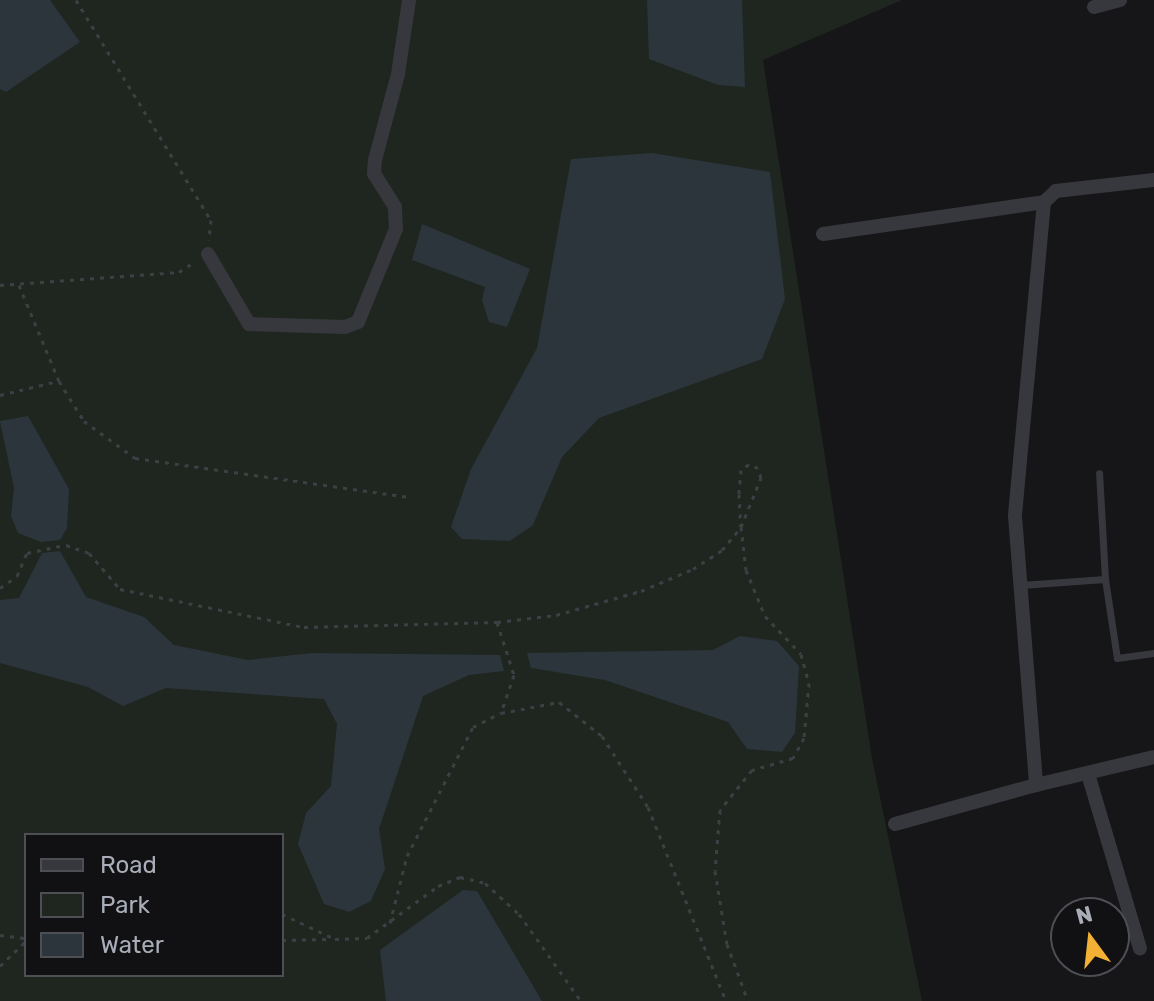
<!DOCTYPE html>
<html>
<head>
<meta charset="utf-8">
<style>
  body { margin:0 }
  #map { position:relative; width:1154px; height:1001px; overflow:hidden; background:#161618; font-family:Rubik,sans-serif }
  div>[style] { position:absolute }
  .green>* { inset:0; background:#1e261f }
  .water>* { inset:0; background:#2c353c }
  .path>* { height:3px; margin-top:-1.5px; transform-origin:0; background:repeating-linear-gradient(90deg,#3d3f44 0 4px,transparent 0 10px) }
  .service>* { height:7px; margin:-3.5px; padding:0 3.5px; transform-origin:3.5px; border-radius:3.5px; background:#37383d }
  .minor>* { height:14px; margin:-7px; padding:0 7px; transform-origin:7px; border-radius:7px; background:#37383d }
  span { translate:-50% -50%; white-space:nowrap; text-align:center; line-height:1.15; -webkit-text-stroke:6px #111113; paint-order:stroke }
  .legend { position:absolute; left:24px; top:833px; width:260px; height:144px; box-sizing:border-box; background:#111113; border:2px solid #4d4f55; margin:0; padding:10px 14px; list-style:none; font-size:24px; color:#a8adb8 }
  .legend li { display:flex; align-items:center; gap:16px; height:40px }
  .legend b { width:40px; border:2px solid #4d4f55 }
  .north { position:absolute; left:1050px; top:897px; width:80px; height:80px; box-sizing:border-box; background:#111113; border:2px solid #4d4f55; border-radius:50%; rotate:345deg; font-size:22px; font-weight:700; line-height:32px; text-align:center; color:#a8adb8 }
  .north::after { content:''; display:block; margin:auto; width:28px; height:36px; background:#f2b134; clip-path:polygon(50% 0,100% 100%,50% 72%,0 100%) }
</style>
</head>
<body>
<div id="map">
  <div class="green">
    <div style="clip-path:polygon(evenodd,0 0,902px 0,763px 60px,872px 758px,922px 1001px,0 1001px,0 0,26px 835px,282px 835px,282px 975px,26px 975px,26px 835px)"></div>
  </div>
  <div class="water">
    <div style="clip-path:polygon(0 0,50px 0,80px 42px,6px 92px,0 89px)"></div>
    <div style="clip-path:polygon(647px 0,742px 0,745px 87px,718px 85px,649px 59px)"></div>
    <div style="clip-path:polygon(652px 153px,770px 172px,785px 299px,762px 359px,599px 418px,562px 457px,533px 525px,510px 541px,462px 539px,451px 527px,471px 469px,537px 348px,571px 159px)"></div>
    <div style="clip-path:polygon(422px 224px,530px 269px,507px 327px,489px 322px,482px 300px,485px 287px,412px 260px)"></div>
    <div style="clip-path:polygon(28px 416px,69px 489px,67px 528px,60px 540px,41px 542px,18px 533px,11px 516px,14px 488px,0 421px)"></div>
    <div style="clip-path:polygon(60px 551px,86px 597px,144px 617px,174px 645px,248px 660px,312px 653px,500px 655px,504px 671px,469px 675px,423px 696px,379px 829px,385px 869px,371px 901px,349px 912px,324px 904px,298px 844px,306px 813px,331px 786px,337px 724px,324px 699px,166px 688px,123px 706px,88px 687px,0 663px,0 600px,19px 598px,42px 553px)"></div>
    <div style="clip-path:polygon(740px 636px,777px 641px,799px 666px,795px 733px,782px 752px,747px 749px,728px 722px,605px 680px,531px 668px,527px 653px,713px 650px)"></div>
    <div style="clip-path:polygon(463px 890px,477px 891px,542px 1001px,386px 1001px,380px 950px)"></div>
  </div>
  <div class="path">
    <div style="left:76px;top:0;width:258px;rotate:58.5deg"></div>
    <div style="left:211px;top:220px;width:20px;rotate:96deg"></div>
    <div style="left:0;top:285px;width:179px;rotate:-4.2deg"></div>
    <div style="left:179px;top:272px;width:17px;rotate:-33deg"></div>
    <div style="left:19px;top:285px;width:104px;rotate:67.4deg"></div>
    <div style="left:59px;top:381px;width:47px;rotate:58deg"></div>
    <div style="left:84px;top:421px;width:63px;rotate:36deg"></div>
    <div style="left:135px;top:458px;width:277px;rotate:8.1deg"></div>
    <div style="left:0;top:395px;width:60px;rotate:-13.6deg"></div>
    <div style="left:0;top:588px;width:21px;rotate:-35deg"></div>
    <div style="left:17px;top:576px;width:25px;rotate:-67deg"></div>
    <div style="left:27px;top:553px;width:40px;rotate:-12deg"></div>
    <div style="left:66px;top:545px;width:24px;rotate:19deg"></div>
    <div style="left:89px;top:553px;width:48px;rotate:49.3deg"></div>
    <div style="left:120px;top:589px;width:188px;rotate:11.7deg"></div>
    <div style="left:304px;top:627px;width:193px;rotate:-1.5deg"></div>
    <div style="left:497px;top:622px;width:59px;rotate:-6.8deg"></div>
    <div style="left:556px;top:615px;width:88px;rotate:-15.8deg"></div>
    <div style="left:641px;top:591px;width:56px;rotate:-22.9deg"></div>
    <div style="left:693px;top:569px;width:35px;rotate:-33deg"></div>
    <div style="left:722px;top:550px;width:30px;rotate:-50deg"></div>
    <div style="left:741px;top:527px;width:53px;rotate:-67.8deg"></div>
    <div style="left:761px;top:478px;width:10px;rotate:-107deg"></div>
    <div style="left:758px;top:468px;width:10px;rotate:-156deg"></div>
    <div style="left:749px;top:464px;width:10px;rotate:143deg"></div>
    <div style="left:741px;top:470px;width:24px;rotate:95deg"></div>
    <div style="left:739px;top:494px;width:33px;rotate:87deg"></div>
    <div style="left:741px;top:527px;width:43px;rotate:83.4deg"></div>
    <div style="left:746px;top:570px;width:50px;rotate:67.6deg"></div>
    <div style="left:765px;top:616px;width:52px;rotate:46.5deg"></div>
    <div style="left:801px;top:654px;width:30px;rotate:75deg"></div>
    <div style="left:809px;top:683px;width:55px;rotate:95.2deg"></div>
    <div style="left:804px;top:738px;width:23px;rotate:119deg"></div>
    <div style="left:793px;top:758px;width:43px;rotate:163.7deg"></div>
    <div style="left:752px;top:770px;width:51px;rotate:128.7deg"></div>
    <div style="left:720px;top:810px;width:61px;rotate:94.7deg"></div>
    <div style="left:715px;top:871px;width:74px;rotate:80.7deg"></div>
    <div style="left:727px;top:944px;width:61px;rotate:69.8deg"></div>
    <div style="left:497px;top:622px;width:56px;rotate:72.2deg"></div>
    <div style="left:514px;top:675px;width:40px;rotate:108.9deg"></div>
    <div style="left:282px;top:914px;width:59px;rotate:25.3deg"></div>
    <div style="left:335px;top:939px;width:32px;rotate:-2deg"></div>
    <div style="left:367px;top:938px;width:88px;rotate:-36.2deg"></div>
    <div style="left:438px;top:886px;width:24px;rotate:-22deg"></div>
    <div style="left:460px;top:877px;width:26px;rotate:13deg"></div>
    <div style="left:485px;top:883px;width:46px;rotate:42.4deg"></div>
    <div style="left:519px;top:914px;width:107px;rotate:54.5deg"></div>
    <div style="left:390px;top:923px;width:69px;rotate:-75.8deg"></div>
    <div style="left:407px;top:856px;width:145px;rotate:-62.9deg"></div>
    <div style="left:473px;top:727px;width:31px;rotate:-27deg"></div>
    <div style="left:501px;top:713px;width:59px;rotate:-10.7deg"></div>
    <div style="left:559px;top:702px;width:55px;rotate:38.3deg"></div>
    <div style="left:602px;top:736px;width:85px;rotate:57.1deg"></div>
    <div style="left:648px;top:807px;width:209px;rotate:68.1deg"></div>
    <div style="left:0;top:935px;width:26px;rotate:7deg"></div>
    <div style="left:282px;top:940px;width:49px;rotate:-1.2deg"></div>
    <div style="left:0;top:966px;width:36px;rotate:-44deg"></div>
  </div>
  <div class="service">
    <div style="left:1105px;top:579px;width:80px;rotate:81.4deg"></div>
    <div style="left:1117px;top:658px;width:37px;rotate:-8deg"></div>
    <div style="left:1021px;top:585px;width:84px;rotate:-4.1deg"></div>
    <div style="left:1105px;top:579px;width:106px;rotate:-93.2deg"></div>
  </div>
  <div class="minor">
    <div style="left:1094px;top:7px;width:27px;rotate:-15deg"></div>
    <div style="left:1154px;top:180px;width:99px;rotate:173.6deg"></div>
    <div style="left:1056px;top:191px;width:16px;rotate:137deg"></div>
    <div style="left:1044px;top:202px;width:315px;rotate:95.3deg"></div>
    <div style="left:1015px;top:516px;width:270px;rotate:85.5deg"></div>
    <div style="left:1036px;top:785px;width:121px;rotate:-13.3deg"></div>
    <div style="left:823px;top:234px;width:223px;rotate:-8.2deg"></div>
    <div style="left:208px;top:254px;width:81px;rotate:59.6deg"></div>
    <div style="left:249px;top:324px;width:96px;rotate:1.8deg"></div>
    <div style="left:345px;top:327px;width:14px;rotate:-21deg"></div>
    <div style="left:358px;top:322px;width:100px;rotate:-67.8deg"></div>
    <div style="left:396px;top:229px;width:22px;rotate:-93deg"></div>
    <div style="left:395px;top:207px;width:39px;rotate:-122deg"></div>
    <div style="left:374px;top:174px;width:14px;rotate:-86deg"></div>
    <div style="left:375px;top:160px;width:89px;rotate:-75deg"></div>
    <div style="left:398px;top:74px;width:75px;rotate:-81.5deg"></div>
    <div style="left:1088px;top:774px;width:182px;rotate:73.4deg"></div>
    <div style="left:895px;top:824px;width:146px;rotate:-15.5deg"></div>
  </div>
  <ul class="legend">
  <li><b style="height:10px;background:#37383d"></b>Road</li>
  <li><b style="height:22px;background:#1e261f"></b>Park</li>
  <li><b style="height:22px;background:#2c353c"></b>Water</li>
  </ul>
  <div class="north">N</div>
</div>
</body>
</html>
